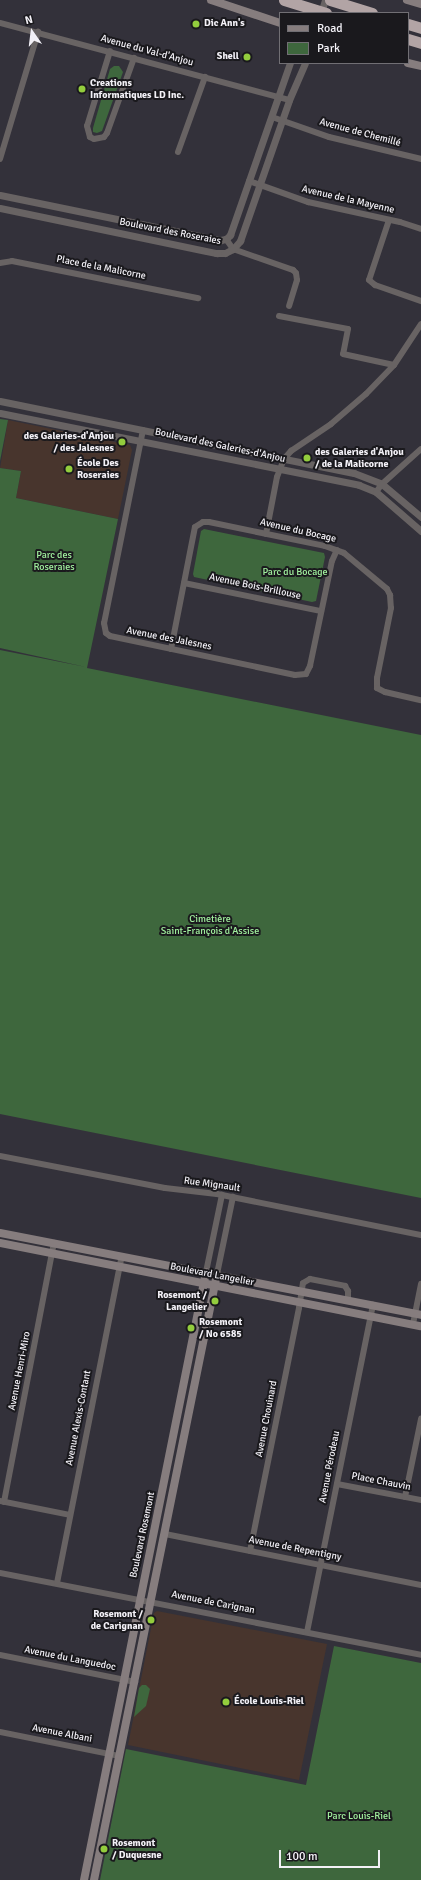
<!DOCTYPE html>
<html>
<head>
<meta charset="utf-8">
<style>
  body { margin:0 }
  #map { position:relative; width:421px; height:1880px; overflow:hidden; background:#33313a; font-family:Signika,sans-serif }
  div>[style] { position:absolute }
  .education>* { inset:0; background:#48352d }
  .green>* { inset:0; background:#3e673d }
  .minor>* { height:6px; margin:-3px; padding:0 3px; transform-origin:3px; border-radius:3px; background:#686363 }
  .tertiary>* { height:7px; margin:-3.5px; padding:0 3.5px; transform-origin:3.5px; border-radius:3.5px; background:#686363 }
  .secondary>* { height:8px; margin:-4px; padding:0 4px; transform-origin:4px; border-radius:4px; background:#867d7e }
  .motorway>* { height:11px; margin:-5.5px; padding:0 5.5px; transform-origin:5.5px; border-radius:5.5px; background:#b2a4a5 }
  .dots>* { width:11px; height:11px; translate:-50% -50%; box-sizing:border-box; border:2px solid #1a191d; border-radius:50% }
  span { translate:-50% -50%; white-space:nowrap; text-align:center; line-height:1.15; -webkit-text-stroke:4px #1a191d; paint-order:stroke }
  .poi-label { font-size:10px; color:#f3f1f7; font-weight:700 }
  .left { translate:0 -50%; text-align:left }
  .right { translate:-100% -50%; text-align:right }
  .street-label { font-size:10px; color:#f3f1f7 }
  .park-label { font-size:10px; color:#a1f09e }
  .legend { position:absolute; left:279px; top:12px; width:130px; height:52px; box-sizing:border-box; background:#1a191d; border:1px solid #716f74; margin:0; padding:5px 7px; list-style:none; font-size:12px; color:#f3f1f7 }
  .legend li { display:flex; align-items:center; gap:8px; height:20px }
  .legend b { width:20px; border:1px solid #716f74 }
  .north { position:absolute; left:12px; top:12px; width:40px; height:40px; -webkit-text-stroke:3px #1a191d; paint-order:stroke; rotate:346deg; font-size:11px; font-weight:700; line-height:16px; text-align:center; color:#f3f1f7 }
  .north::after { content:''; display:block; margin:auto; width:14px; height:18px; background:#f3f1f7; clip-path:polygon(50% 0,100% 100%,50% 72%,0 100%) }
  .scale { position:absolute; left:279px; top:1850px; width:101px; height:18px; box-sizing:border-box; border:2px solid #f3f1f7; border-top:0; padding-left:5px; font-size:12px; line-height:14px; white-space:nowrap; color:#f3f1f7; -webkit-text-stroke:3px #1a191d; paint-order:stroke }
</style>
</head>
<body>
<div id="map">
  <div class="education">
    <div style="clip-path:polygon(8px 420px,130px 445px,132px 450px,118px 519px,16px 498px,21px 471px,0 468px)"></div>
    <div style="clip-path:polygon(157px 1611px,327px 1644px,299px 1780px,128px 1745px,154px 1613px)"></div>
  </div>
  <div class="green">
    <div style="clip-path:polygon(114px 66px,119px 66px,123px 72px,102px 131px,97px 133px,93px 132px,93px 128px,110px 69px)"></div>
    <div style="clip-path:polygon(0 419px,8px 420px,0 461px)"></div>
    <div style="clip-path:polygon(0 468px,21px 471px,16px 498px,118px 519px,87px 668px,421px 735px,421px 1198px,0 1114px,0 650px,86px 667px,0 648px)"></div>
    <div style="clip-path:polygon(204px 529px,324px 553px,325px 557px,316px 601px,312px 602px,194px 577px,193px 574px,201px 531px)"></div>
    <div style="clip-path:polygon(334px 1646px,421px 1663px,421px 1880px,100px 1880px,126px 1749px,306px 1785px)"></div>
    <div style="clip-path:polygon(142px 1685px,146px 1685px,150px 1689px,146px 1706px,134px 1717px,139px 1688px)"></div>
  </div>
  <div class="minor">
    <div style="left:0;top:23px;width:299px;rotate:14.9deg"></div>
    <div style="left:110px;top:51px;width:78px;rotate:107deg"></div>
    <div style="left:87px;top:126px;width:11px;rotate:75deg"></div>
    <div style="left:90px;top:137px;width:4px;rotate:27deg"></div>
    <div style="left:94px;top:139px;width:10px;rotate:-11deg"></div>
    <div style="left:104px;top:137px;width:5px;rotate:-53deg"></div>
    <div style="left:107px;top:133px;width:80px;rotate:-70.2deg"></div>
    <div style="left:272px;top:117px;width:60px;rotate:19.3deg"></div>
    <div style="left:329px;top:137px;width:95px;rotate:13.4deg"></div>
    <div style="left:178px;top:152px;width:80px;rotate:-70.2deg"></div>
    <div style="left:0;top:159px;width:133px;rotate:-73.3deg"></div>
    <div style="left:249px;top:181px;width:63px;rotate:19.6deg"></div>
    <div style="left:308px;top:202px;width:94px;rotate:12.3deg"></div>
    <div style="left:400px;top:222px;width:22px;rotate:18deg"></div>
    <div style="left:389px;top:220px;width:63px;rotate:108.4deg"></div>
    <div style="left:369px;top:280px;width:8px;rotate:40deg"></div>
    <div style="left:375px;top:285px;width:49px;rotate:19.2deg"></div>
    <div style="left:226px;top:239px;width:12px;rotate:55deg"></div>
    <div style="left:233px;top:249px;width:64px;rotate:19.3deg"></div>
    <div style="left:293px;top:270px;width:4px;rotate:45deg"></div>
    <div style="left:296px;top:273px;width:7px;rotate:82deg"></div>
    <div style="left:297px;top:280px;width:27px;rotate:107deg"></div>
    <div style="left:0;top:263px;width:12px;rotate:-9deg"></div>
    <div style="left:12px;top:261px;width:190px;rotate:11.3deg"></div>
    <div style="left:279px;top:316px;width:70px;rotate:10.7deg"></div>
    <div style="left:348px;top:329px;width:25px;rotate:101deg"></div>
    <div style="left:343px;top:354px;width:52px;rotate:12.2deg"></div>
    <div style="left:143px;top:430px;width:197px;rotate:101.4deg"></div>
    <div style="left:104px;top:623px;width:10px;rotate:79deg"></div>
    <div style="left:106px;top:633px;width:5px;rotate:37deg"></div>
    <div style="left:110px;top:636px;width:189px;rotate:11.9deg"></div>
    <div style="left:295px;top:675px;width:11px;rotate:-5deg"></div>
    <div style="left:306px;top:674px;width:9px;rotate:-63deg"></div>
    <div style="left:310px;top:666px;width:107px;rotate:-78.2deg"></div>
    <div style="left:332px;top:561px;width:12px;rotate:-66deg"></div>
    <div style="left:376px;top:492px;width:10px;rotate:-53deg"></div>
    <div style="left:382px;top:484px;width:52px;rotate:-41.9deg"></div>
    <div style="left:266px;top:534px;width:58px;rotate:-79.1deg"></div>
    <div style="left:277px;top:477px;width:19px;rotate:-69deg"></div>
    <div style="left:284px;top:459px;width:11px;rotate:-49deg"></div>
    <div style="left:291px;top:451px;width:48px;rotate:-34deg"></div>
    <div style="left:331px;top:424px;width:46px;rotate:-40.6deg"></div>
    <div style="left:366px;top:394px;width:40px;rotate:-46deg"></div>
    <div style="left:394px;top:365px;width:49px;rotate:-56.6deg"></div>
    <div style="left:184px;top:583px;width:140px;rotate:11.6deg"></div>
    <div style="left:171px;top:649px;width:124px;rotate:-78.9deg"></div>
    <div style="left:195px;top:527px;width:9px;rotate:-32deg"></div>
    <div style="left:203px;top:522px;width:6px"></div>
    <div style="left:209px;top:522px;width:118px;rotate:11.7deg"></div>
    <div style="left:325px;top:546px;width:20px;rotate:20deg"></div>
    <div style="left:344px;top:553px;width:56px;rotate:39.9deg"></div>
    <div style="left:387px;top:589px;width:7px;rotate:63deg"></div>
    <div style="left:390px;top:595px;width:13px;rotate:86deg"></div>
    <div style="left:391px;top:608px;width:71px;rotate:101.3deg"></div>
    <div style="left:377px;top:678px;width:10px;rotate:90deg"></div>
    <div style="left:377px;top:688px;width:9px;rotate:27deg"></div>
    <div style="left:385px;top:692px;width:37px;rotate:13deg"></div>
    <div style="left:0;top:1156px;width:168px;rotate:11deg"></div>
    <div style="left:165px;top:1188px;width:52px;rotate:6.6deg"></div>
    <div style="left:217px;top:1194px;width:208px;rotate:11.4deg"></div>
    <div style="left:206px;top:1272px;width:79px;rotate:-78.3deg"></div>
    <div style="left:217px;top:1274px;width:79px;rotate:-78.3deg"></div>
    <div style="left:413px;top:1324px;width:41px;rotate:-78.7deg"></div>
    <div style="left:337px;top:1484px;width:86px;rotate:10.8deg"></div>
    <div style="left:405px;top:1497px;width:80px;rotate:-78.4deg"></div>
    <div style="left:0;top:1501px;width:71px;rotate:11.3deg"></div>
    <div style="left:4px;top:1502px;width:264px;rotate:-79.1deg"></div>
    <div style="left:165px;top:1534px;width:261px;rotate:11.3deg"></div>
    <div style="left:250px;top:1551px;width:248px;rotate:-78.6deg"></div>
    <div style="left:299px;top:1308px;width:25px;rotate:-81deg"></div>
    <div style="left:303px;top:1283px;width:8px;rotate:-30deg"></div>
    <div style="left:310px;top:1279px;width:36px;rotate:11deg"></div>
    <div style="left:345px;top:1286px;width:6px;rotate:59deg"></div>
    <div style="left:348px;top:1291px;width:9px;rotate:90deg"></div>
    <div style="left:0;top:1573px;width:429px;rotate:11deg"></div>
    <div style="left:57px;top:1583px;width:333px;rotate:-78.8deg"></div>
    <div style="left:307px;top:1632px;width:334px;rotate:-78.6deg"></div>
    <div style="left:0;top:1655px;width:138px;rotate:11.3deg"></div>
    <div style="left:0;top:1732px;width:121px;rotate:11.4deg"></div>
  </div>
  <div class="tertiary">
    <div style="left:321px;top:13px;width:14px;rotate:-73deg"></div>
    <div style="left:0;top:195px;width:225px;rotate:11.6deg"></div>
    <div style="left:220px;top:240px;width:6px;rotate:-9deg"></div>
    <div style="left:226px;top:239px;width:6px;rotate:-45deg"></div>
    <div style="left:230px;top:235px;width:182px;rotate:-70.8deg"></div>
    <div style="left:0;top:208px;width:221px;rotate:11.8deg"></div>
    <div style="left:216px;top:253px;width:9px"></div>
    <div style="left:225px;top:253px;width:9px;rotate:-27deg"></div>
    <div style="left:233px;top:249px;width:11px;rotate:-49deg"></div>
    <div style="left:240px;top:241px;width:149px;rotate:-70.8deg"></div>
    <div style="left:289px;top:100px;width:40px;rotate:-66.6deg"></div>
    <div style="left:0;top:401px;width:361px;rotate:11.5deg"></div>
    <div style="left:354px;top:473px;width:30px;rotate:21deg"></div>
    <div style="left:382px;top:484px;width:51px;rotate:40.2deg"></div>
    <div style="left:0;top:413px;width:366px;rotate:11.3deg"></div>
    <div style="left:359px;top:485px;width:18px;rotate:22deg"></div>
    <div style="left:376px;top:492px;width:60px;rotate:40.9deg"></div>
  </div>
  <div class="secondary">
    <div style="left:211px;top:0;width:73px;rotate:18.4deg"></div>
    <div style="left:407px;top:0;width:15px;rotate:16deg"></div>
    <div style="left:408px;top:63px;width:13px;rotate:13deg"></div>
    <div style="left:0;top:1233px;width:429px;rotate:11deg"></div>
    <div style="left:0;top:1243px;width:429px;rotate:11.2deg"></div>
    <div style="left:84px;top:1880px;width:620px;rotate:-78.65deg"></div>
    <div style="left:94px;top:1880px;width:618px;rotate:-78.53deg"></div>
  </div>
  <div class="motorway">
    <div style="left:284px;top:0;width:44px;rotate:17.2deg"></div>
    <div style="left:330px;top:0;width:44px;rotate:17.2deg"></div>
    <div style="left:408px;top:24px;width:14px;rotate:17deg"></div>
    <div style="left:408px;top:39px;width:14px;rotate:17deg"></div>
  </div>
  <div class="dots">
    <div style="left:196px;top:24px;background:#93cd3d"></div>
    <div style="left:247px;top:57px;background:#93cd3d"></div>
    <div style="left:82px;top:89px;background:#93cd3d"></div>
    <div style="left:122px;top:442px;background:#93cd3d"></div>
    <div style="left:307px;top:458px;background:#93cd3d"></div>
    <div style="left:69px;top:469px;background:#93cd3d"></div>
    <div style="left:215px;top:1301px;background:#93cd3d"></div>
    <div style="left:191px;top:1328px;background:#93cd3d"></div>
    <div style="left:151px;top:1620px;background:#93cd3d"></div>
    <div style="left:226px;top:1702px;background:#93cd3d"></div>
    <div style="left:104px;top:1849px;background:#93cd3d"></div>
  </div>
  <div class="poi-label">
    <span class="left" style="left:204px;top:24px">Dic Ann's</span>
    <span class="right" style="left:239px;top:57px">Shell</span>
    <span class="left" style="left:90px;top:89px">Creations<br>Informatiques LD Inc.</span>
    <span class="right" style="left:114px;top:442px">des Galeries-d'Anjou<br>/ des Jalesnes</span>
    <span class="left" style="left:315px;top:458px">des Galeries d'Anjou<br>/ de la Malicorne</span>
    <span class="left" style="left:77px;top:469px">École Des<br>Roseraies</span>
    <span class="right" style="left:207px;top:1301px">Rosemont /<br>Langelier</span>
    <span class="left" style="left:199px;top:1328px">Rosemont<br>/ No 6585</span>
    <span class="right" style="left:143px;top:1620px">Rosemont /<br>de Carignan</span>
    <span class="left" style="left:234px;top:1702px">École Louis-Riel</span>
    <span class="left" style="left:112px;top:1849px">Rosemont<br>/ Duquesne</span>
  </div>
  <div class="street-label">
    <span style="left:147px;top:51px;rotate:15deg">Avenue du Val-d'Anjou</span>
    <span style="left:360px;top:133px;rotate:15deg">Avenue de Chemillé</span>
    <span style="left:348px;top:200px;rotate:13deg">Avenue de la Mayenne</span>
    <span style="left:170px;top:232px;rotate:11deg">Boulevard des Roseraies</span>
    <span style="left:101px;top:268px;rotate:11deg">Place de la Malicorne</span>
    <span style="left:220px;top:446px;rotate:12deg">Boulevard des Galeries-d'Anjou</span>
    <span style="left:298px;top:531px;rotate:13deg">Avenue du Bocage</span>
    <span style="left:255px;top:587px;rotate:12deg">Avenue Bois-Brillouse</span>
    <span style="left:169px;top:639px;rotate:11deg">Avenue des Jalesnes</span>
    <span style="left:212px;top:1185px;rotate:8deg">Rue Mignault</span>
    <span style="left:212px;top:1275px;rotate:11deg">Boulevard Langelier</span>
    <span style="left:20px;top:1371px;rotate:-79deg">Avenue Henri-Miro</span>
    <span style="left:79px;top:1418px;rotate:-79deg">Avenue Alexis-Contant</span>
    <span style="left:267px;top:1419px;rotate:-79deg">Avenue Chouinard</span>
    <span style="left:330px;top:1467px;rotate:-79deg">Avenue Pérodeau</span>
    <span style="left:381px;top:1482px;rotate:11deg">Place Chauvin</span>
    <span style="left:143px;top:1535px;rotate:-78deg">Boulevard Rosemont</span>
    <span style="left:295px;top:1549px;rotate:11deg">Avenue de Repentigny</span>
    <span style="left:213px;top:1603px;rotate:11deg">Avenue de Carignan</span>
    <span style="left:70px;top:1659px;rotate:11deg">Avenue du Languedoc</span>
    <span style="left:62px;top:1734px;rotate:11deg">Avenue Albani</span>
  </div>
  <div class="park-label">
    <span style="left:54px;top:561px">Parc des<br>Roseraies</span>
    <span style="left:295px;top:573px">Parc du Bocage</span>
    <span style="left:210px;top:925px">Cimetière<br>Saint-François d'Assise</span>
    <span style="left:359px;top:1817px">Parc Louis-Riel</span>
  </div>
  <ul class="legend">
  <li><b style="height:5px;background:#867d7e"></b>Road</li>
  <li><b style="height:11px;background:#3e673d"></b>Park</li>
  </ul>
  <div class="north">N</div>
  <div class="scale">100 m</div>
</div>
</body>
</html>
